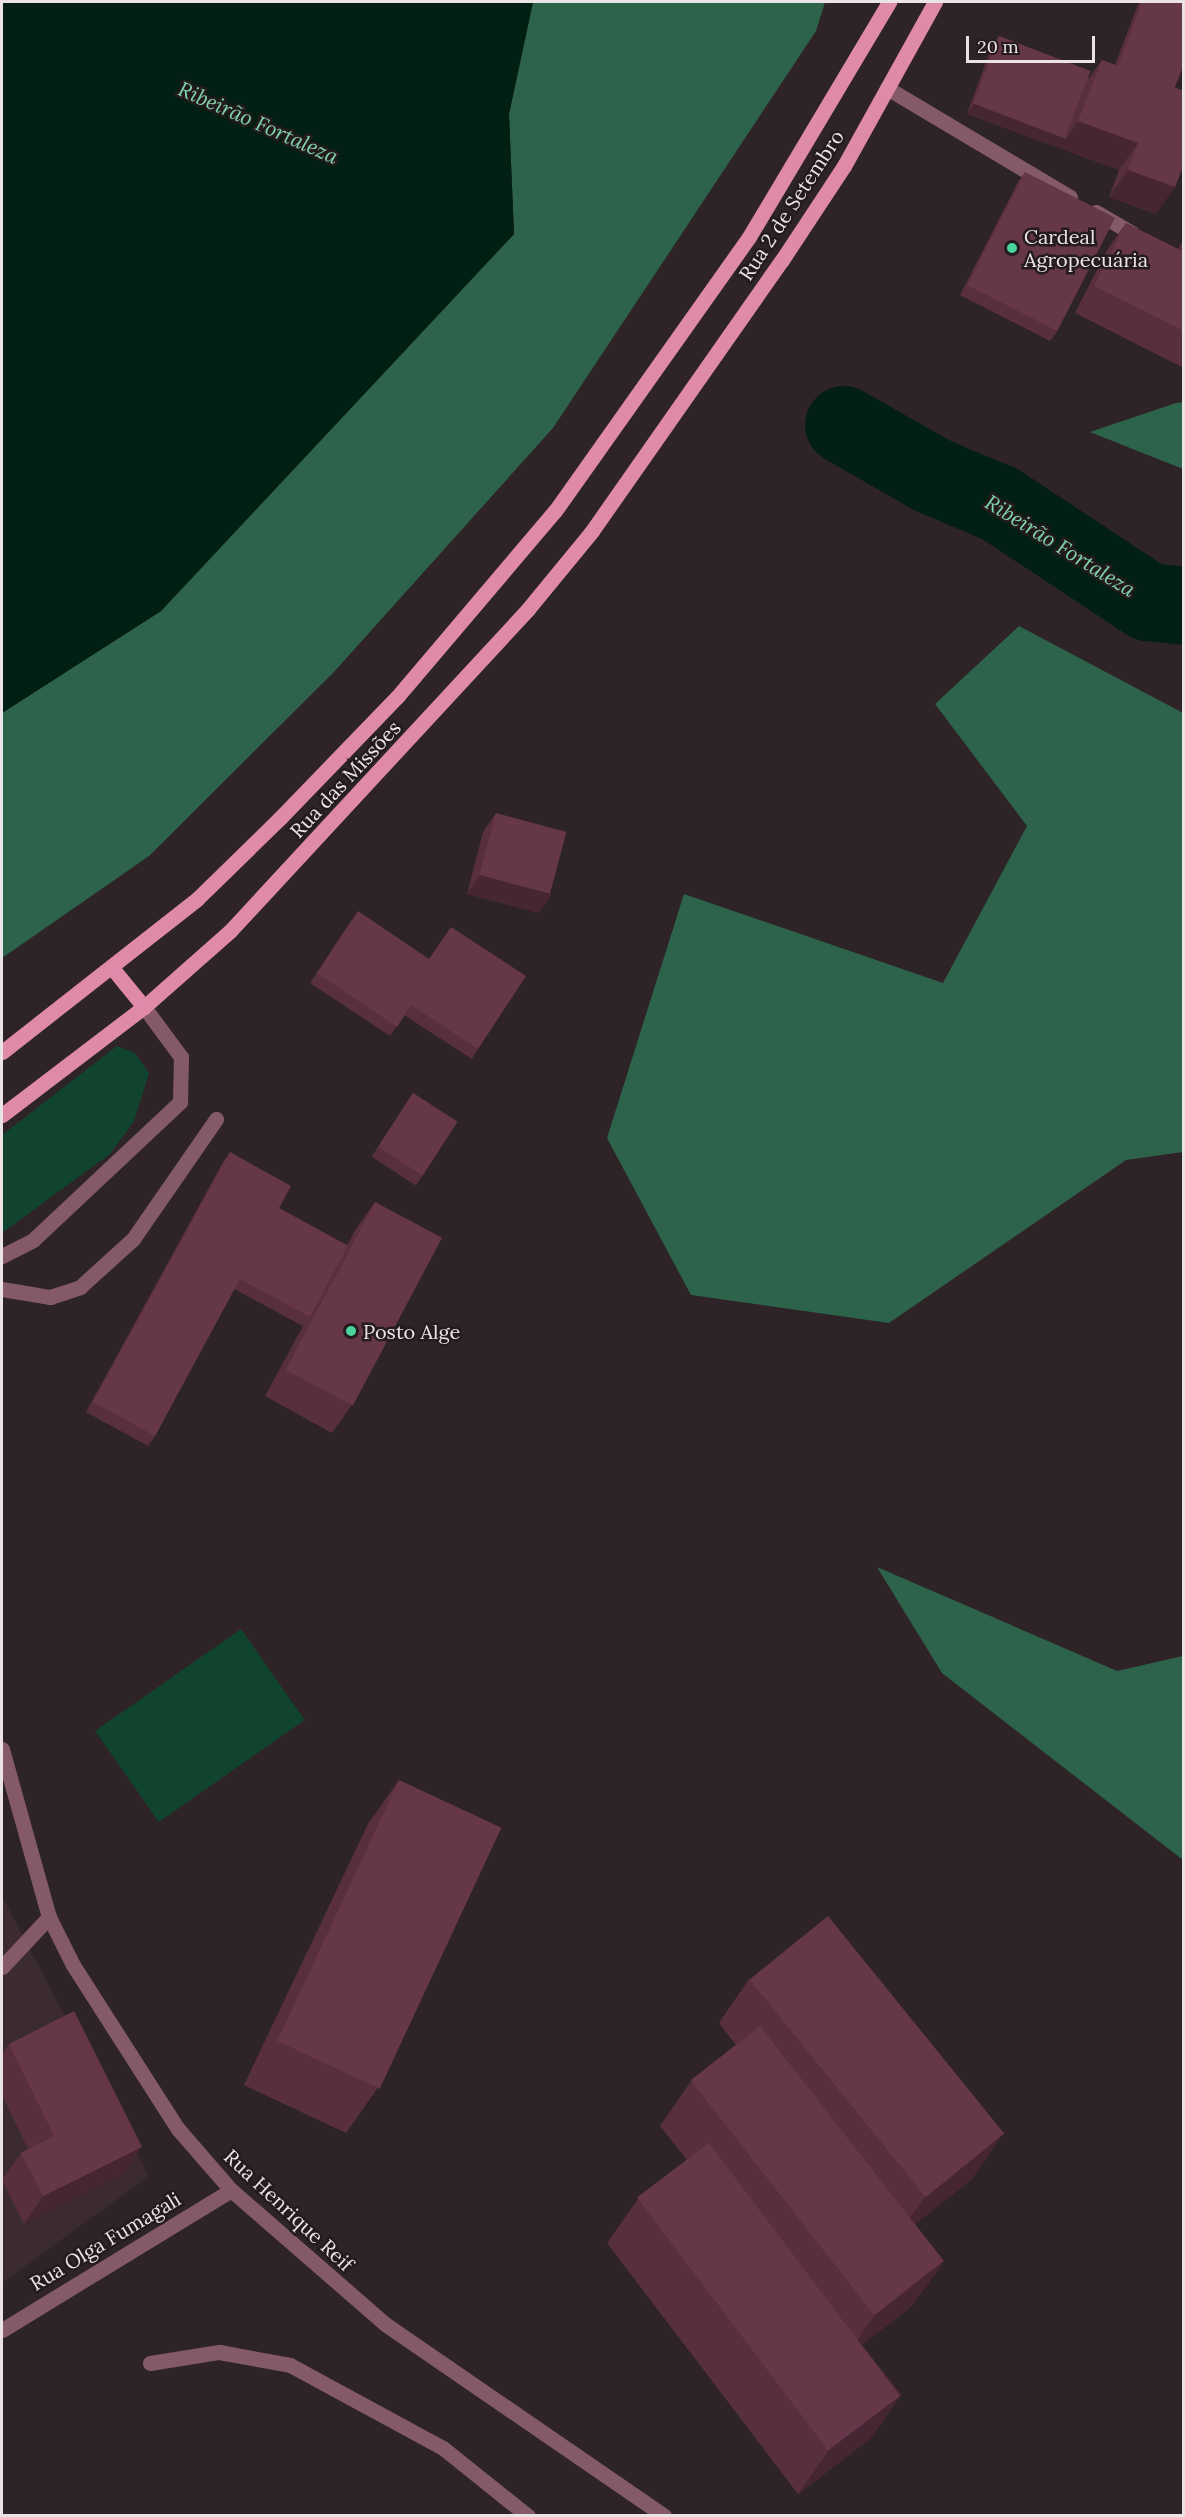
<!DOCTYPE html>
<html>
<head>
<meta charset="utf-8">
<style>
  body { margin:0 }
  #map { position:relative; width:1185px; height:2517px; overflow:hidden; background:#2e2427; font-family:Lora,serif }
  div>[style] { position:absolute }
  .built>* { inset:0; background:#3b2b31 }
  .green>* { inset:0; background:#10442f; transform-origin:0 0 }
  .forest>* { inset:0; background:#2d634b }
  .water>* { inset:0; background:#021f13 }
  .river>* { height:78px; margin:-39px; padding:0 39px; transform-origin:39px; border-radius:39px; background:#021f13 }
  .minor>* { height:15px; margin:-7.5px; padding:0 7.5px; transform-origin:7.5px; border-radius:7.5px; background:#845a68 }
  .major>* { height:15px; margin:-7.5px; padding:0 7.5px; transform-origin:7.5px; border-radius:7.5px; background:#e08aaa }
  .wall>* { inset:0; background:#582f3f; transform-origin:0 0 }
  .shaded-wall>* { inset:0; background:#472633 }
  .building>* { inset:0; background:#663749; transform-origin:0 0 }
  .dots>* { width:16px; height:16px; translate:-50% -50%; box-sizing:border-box; border:3px solid #241b1e; border-radius:50% }
  span { translate:-50% -50%; white-space:nowrap; text-align:center; line-height:1.15; -webkit-text-stroke:5px #241b1e; paint-order:stroke }
  .street-label { font-size:20px; color:#ebe3e6 }
  .poi-label { font-size:20px; color:#ebe3e6 }
  .left { translate:0 -50%; text-align:left }
  .water-label { font-size:21px; color:#80d4ac; font-style:italic }
  .frame { position:absolute; inset:0; border:3px solid #ebe3e6; pointer-events:none }
  .scale { position:absolute; left:966px; top:36px; width:129px; height:27px; box-sizing:border-box; border:3px solid #ebe3e6; border-top:0; padding-left:8px; font-size:18px; line-height:21px; white-space:nowrap; color:#ebe3e6; -webkit-text-stroke:4px #241b1e; paint-order:stroke }
</style>
</head>
<body>
<div id="map">
  <div class="built">
    <div style="clip-path:polygon(2px 1896px,149px 2176px,2px 2283px)"></div>
  </div>
  <div class="green">
    <div style="clip-path:polygon(117px 1046px,135px 1053px,149px 1073px,134px 1121px,110px 1154px,2px 1233px,2px 1135px)"></div>
    <div style="left:241px;top:1629px;width:111px;height:178px;rotate:55deg"></div>
  </div>
  <div class="forest">
    <div style="clip-path:polygon(533px 2px,825px 2px,816px 31px,553px 428px,333px 673px,149px 856px,2px 958px,2px 713px,161px 611px,514px 234px,509px 114px)"></div>
    <div style="clip-path:polygon(1183px 402px,1183px 469px,1090px 432px,1176px 403px)"></div>
    <div style="clip-path:polygon(1019px 626px,1183px 713px,1183px 1152px,1126px 1160px,889px 1323px,691px 1295px,607px 1138px,684px 894px,943px 983px,1027px 826px,935px 704px)"></div>
    <div style="clip-path:polygon(877px 1567px,1117px 1671px,1183px 1656px,1183px 1860px,942px 1673px)"></div>
  </div>
  <div class="water">
    <div style="clip-path:polygon(2px 2px,533px 2px,509px 114px,514px 234px,161px 611px,2px 713px)"></div>
  </div>
  <div class="river">
    <div style="left:844px;top:425px;width:103px;rotate:29.8deg"></div>
    <div style="left:933px;top:476px;width:73px;rotate:22.7deg"></div>
    <div style="left:1000px;top:504px;width:178px;rotate:33.5deg"></div>
    <div style="left:1148px;top:602px;width:36px;rotate:6deg"></div>
  </div>
  <div class="minor">
    <div style="left:1182px;top:2px;width:2px"></div>
    <div style="left:887px;top:88px;width:213px;rotate:30.8deg"></div>
    <div style="left:1096px;top:212px;width:42px;rotate:30.3deg"></div>
    <div style="left:2px;top:1256px;width:35px;rotate:-27deg"></div>
    <div style="left:33px;top:1240px;width:202px;rotate:-43.2deg"></div>
    <div style="left:180px;top:1102px;width:45px;rotate:-88.7deg"></div>
    <div style="left:181px;top:1057px;width:62px;rotate:-126.5deg"></div>
    <div style="left:2px;top:1289px;width:49px;rotate:9.5deg"></div>
    <div style="left:50px;top:1297px;width:32px;rotate:-18deg"></div>
    <div style="left:80px;top:1287px;width:72px;rotate:-42.2deg"></div>
    <div style="left:133px;top:1239px;width:146px;rotate:-55.3deg"></div>
    <div style="left:2px;top:1749px;width:174px;rotate:74.4deg"></div>
    <div style="left:49px;top:1917px;width:54px;rotate:63.4deg"></div>
    <div style="left:73px;top:1965px;width:195px;rotate:57.4deg"></div>
    <div style="left:178px;top:2129px;width:81px;rotate:49deg"></div>
    <div style="left:231px;top:2190px;width:204px;rotate:41deg"></div>
    <div style="left:385px;top:2324px;width:339px;rotate:34.5deg"></div>
    <div style="left:2px;top:1967px;width:69px;rotate:-46.8deg"></div>
    <div style="left:2px;top:2330px;width:268px;rotate:-31.4deg"></div>
    <div style="left:150px;top:2363px;width:70px;rotate:-9.1deg"></div>
    <div style="left:219px;top:2352px;width:72px;rotate:10.4deg"></div>
    <div style="left:290px;top:2365px;width:174px;rotate:28.5deg"></div>
    <div style="left:443px;top:2448px;width:109px;rotate:38.7deg"></div>
  </div>
  <div class="major">
    <div style="left:113px;top:969px;width:49px;rotate:50.8deg"></div>
    <div style="left:2px;top:1052px;width:248px;rotate:-38.1deg"></div>
    <div style="left:197px;top:899px;width:116px;rotate:-44.3deg"></div>
    <div style="left:280px;top:818px;width:168px;rotate:-46deg"></div>
    <div style="left:397px;top:697px;width:244px;rotate:-49.7deg"></div>
    <div style="left:555px;top:511px;width:336px;rotate:-54.7deg"></div>
    <div style="left:749px;top:237px;width:274px;rotate:-59.2deg"></div>
    <div style="left:2px;top:1115px;width:178px;rotate:-37.3deg"></div>
    <div style="left:144px;top:1007px;width:115px;rotate:-41.5deg"></div>
    <div style="left:230px;top:931px;width:439px;rotate:-47.2deg"></div>
    <div style="left:528px;top:609px;width:101px;rotate:-50.6deg"></div>
    <div style="left:592px;top:531px;width:331px;rotate:-55deg"></div>
    <div style="left:782px;top:260px;width:113px;rotate:-56.6deg"></div>
    <div style="left:844px;top:166px;width:188px;rotate:-61deg"></div>
  </div>
  <div class="wall">
    <div style="clip-path:polygon(1139px 2px,1178px 2px,1175px 87px,1156px 214px,1109px 197px,1119px 170px,967px 114px,992px 46px,999px 36px,1089px 78px,1102px 60px,1115px 65px)"></div>
    <div style="clip-path:polygon(1025px 172px,1057px 332px,1050px 341px,960px 295px,1018px 182px)"></div>
    <div style="clip-path:polygon(1126px 223px,1178px 249px,1184px 238px,1184px 368px,1075px 313px,1107px 250px)"></div>
    <div style="clip-path:polygon(496px 813px,539px 913px,467px 894px,483px 832px)"></div>
    <div style="clip-path:polygon(351px 921px,478px 1049px,472px 1059px,404px 1015px,390px 1036px,310px 983px)"></div>
    <div style="left:413px;top:1093px;width:53px;height:76px;rotate:33deg"></div>
    <div style="clip-path:polygon(230px 1152px,279px 1208px,347px 1245px,356px 1229px,375px 1202px,351px 1406px,332px 1433px,265px 1396px,303px 1326px,234px 1289px,155px 1436px,148px 1446px,86px 1412px,223px 1162px)"></div>
    <div style="clip-path:polygon(399px 1780px,377px 2089px,346px 2133px,244px 2085px,368px 1824px)"></div>
    <div style="clip-path:polygon(749px 1979px,972px 2179px,915px 2224px,944px 2261px,913px 2305px,862px 2345px,901px 2395px,870px 2439px,798px 2494px,607px 2243px,638px 2199px,687px 2160px,660px 2126px,691px 2081px,736px 2045px,719px 2023px)"></div>
    <div style="clip-path:polygon(9px 2044px,123px 2174px,24px 2224px,2px 2180px,21px 2153px,28px 2149px,2px 2095px,2px 2054px)"></div>
  </div>
  <div class="shaded-wall">
    <div style="clip-path:polygon(974px 104px,1066px 139px,1078px 121px,1138px 143px,1119px 170px,967px 114px)"></div>
    <div style="clip-path:polygon(1128px 170px,1175px 187px,1156px 214px,1109px 197px)"></div>
    <div style="clip-path:polygon(480px 875px,552px 894px,539px 913px,467px 894px)"></div>
    <div style="clip-path:polygon(1003px 2134px,972px 2179px,893px 2242px,924px 2198px)"></div>
    <div style="clip-path:polygon(142px 2147px,123px 2174px,24px 2224px,43px 2196px)"></div>
    <div style="clip-path:polygon(944px 2261px,913px 2305px,843px 2360px,874px 2316px)"></div>
    <div style="clip-path:polygon(901px 2395px,870px 2439px,798px 2494px,829px 2450px)"></div>
  </div>
  <div class="building">
    <div style="clip-path:polygon(1142px 2px,1178px 2px,1184px 3px,1184px 64px,1175px 87px,1118px 66px)"></div>
    <div style="left:999px;top:36px;width:98px;height:72px;rotate:21deg"></div>
    <div style="clip-path:polygon(1102px 60px,1184px 91px,1184px 164px,1175px 187px,1128px 170px,1138px 143px,1078px 121px)"></div>
    <div style="left:1025px;top:172px;width:101px;height:127px;rotate:27deg"></div>
    <div style="clip-path:polygon(1126px 223px,1184px 252px,1184px 331px,1094px 286px)"></div>
    <div style="left:496px;top:813px;width:73px;height:64px;rotate:15deg"></div>
    <div style="clip-path:polygon(358px 911px,429px 959px,451px 927px,526px 976px,478px 1049px,411px 1005px,397px 1027px,317px 973px)"></div>
    <div style="left:413px;top:1093px;width:53px;height:64px;rotate:33deg"></div>
    <div style="clip-path:polygon(230px 1152px,291px 1186px,279px 1208px,348px 1246px,310px 1317px,240px 1279px,155px 1436px,93px 1402px)"></div>
    <div style="left:375px;top:1202px;width:76px;height:190px;rotate:28deg"></div>
    <div style="left:399px;top:1780px;width:113px;height:288px;rotate:25deg"></div>
    <div style="left:828px;top:1916px;width:280px;height:101px;rotate:51deg"></div>
    <div style="clip-path:polygon(74px 2011px,142px 2147px,43px 2196px,21px 2153px,54px 2136px,9px 2044px)"></div>
    <div style="left:760px;top:2026px;width:298px;height:88px;rotate:52deg"></div>
    <div style="left:709px;top:2143px;width:317px;height:90px;rotate:53deg"></div>
  </div>
  <div class="dots">
    <div style="left:1012px;top:248px;background:#4ad49c"></div>
    <div style="left:351px;top:1331px;background:#4ad49c"></div>
  </div>
  <div class="street-label">
    <span style="left:791px;top:205px;rotate:-57deg">Rua 2 de Setembro</span>
    <span style="left:345px;top:779px;rotate:-47deg">Rua das Missões</span>
    <span style="left:289px;top:2210px;rotate:43deg">Rua Henrique Reif</span>
    <span style="left:105px;top:2241px;rotate:-31deg">Rua Olga Fumagali</span>
  </div>
  <div class="poi-label">
    <span class="left" style="left:1024px;top:248px">Cardeal<br>Agropecuária</span>
    <span class="left" style="left:363px;top:1331px">Posto Alge</span>
  </div>
  <div class="water-label">
    <span style="left:258px;top:123px;rotate:24deg">Ribeirão Fortaleza</span>
    <span style="left:1060px;top:546px;rotate:32deg">Ribeirão Fortaleza</span>
  </div>
  <div class="frame"></div>
  <div class="scale">20 m</div>
</div>
</body>
</html>
